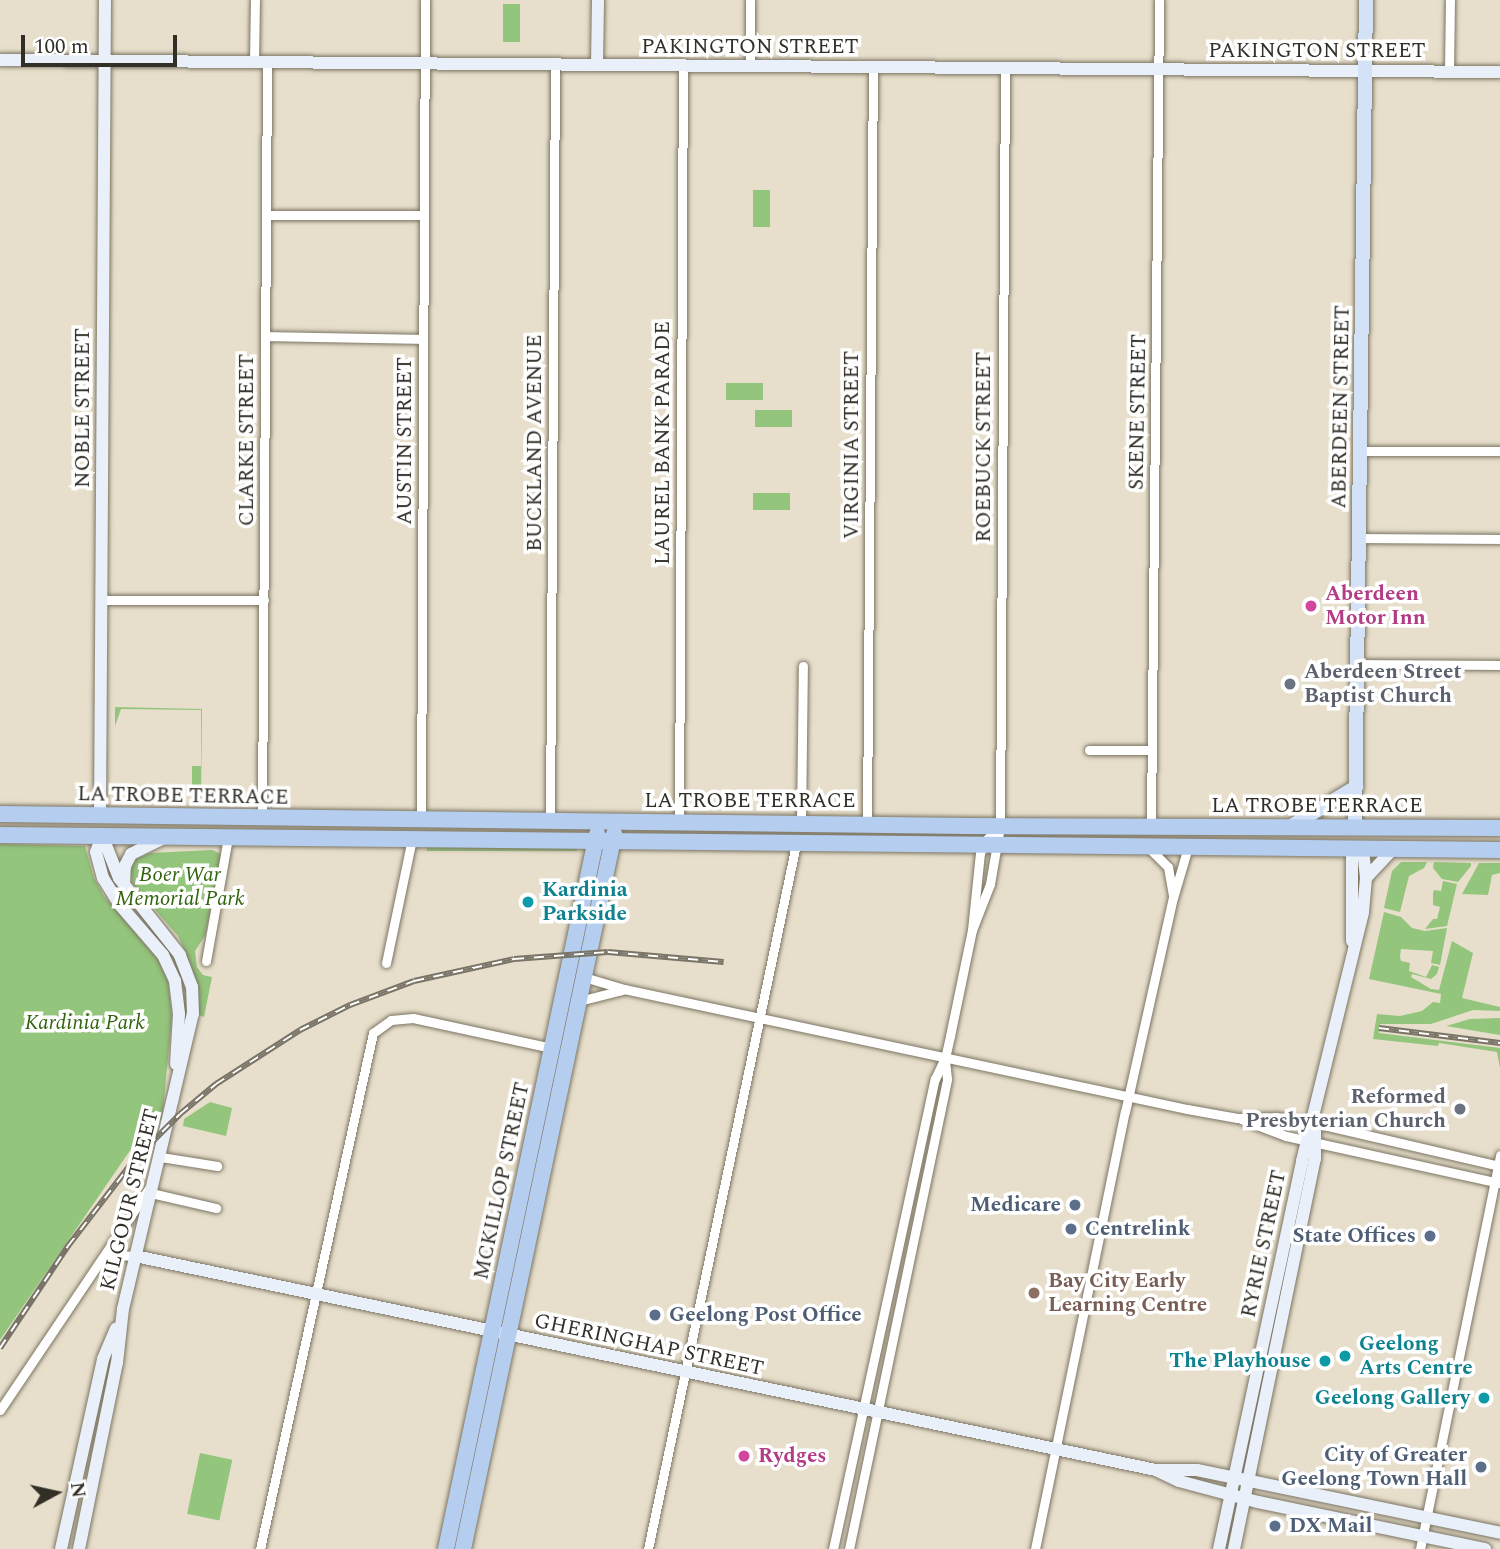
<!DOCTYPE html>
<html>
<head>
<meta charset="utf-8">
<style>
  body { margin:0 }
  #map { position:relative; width:1500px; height:1549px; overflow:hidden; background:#e7dfcb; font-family:Spectral,serif }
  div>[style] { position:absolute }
  .green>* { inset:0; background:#94c57c; transform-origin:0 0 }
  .roads { filter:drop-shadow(0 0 2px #7c7563) drop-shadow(0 0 2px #7c7563) }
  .street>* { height:9px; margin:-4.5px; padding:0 4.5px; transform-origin:4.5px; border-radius:4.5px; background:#fff }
  .secondary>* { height:12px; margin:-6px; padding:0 6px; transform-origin:6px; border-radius:6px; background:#e9f0fa }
  .primary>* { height:14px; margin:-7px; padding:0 7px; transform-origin:7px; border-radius:7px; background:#d3e2f6 }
  .highway>* { height:16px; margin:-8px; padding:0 8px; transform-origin:8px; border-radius:8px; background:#b5cef0 }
  .rail>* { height:6px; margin-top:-3px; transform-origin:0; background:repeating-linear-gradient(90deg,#fff 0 10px,#797467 0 20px); box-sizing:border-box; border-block:2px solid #797467 }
  .dots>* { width:19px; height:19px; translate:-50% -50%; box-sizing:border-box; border:4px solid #fff; border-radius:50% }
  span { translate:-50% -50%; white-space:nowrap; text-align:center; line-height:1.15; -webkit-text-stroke:7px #fff; paint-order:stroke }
  .street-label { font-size:21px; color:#322f27 }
  .hotel-label { font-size:21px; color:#b23c85; font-weight:700 }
  .left { translate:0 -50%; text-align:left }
  .worship-label { font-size:21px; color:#5b616d; font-weight:700 }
  .right { translate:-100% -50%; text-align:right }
  .park-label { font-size:21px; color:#31630d; font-style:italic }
  .culture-label { font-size:21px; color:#0d838f; font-weight:700 }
  .service-label { font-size:21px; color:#4e5e75; font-weight:700 }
  .education-label { font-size:21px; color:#785e54; font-weight:700 }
  .north { position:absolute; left:21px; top:1458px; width:70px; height:70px; -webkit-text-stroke:5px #fff; paint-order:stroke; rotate:82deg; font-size:19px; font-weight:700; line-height:28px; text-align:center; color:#322f27 }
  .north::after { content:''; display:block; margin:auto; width:24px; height:32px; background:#322f27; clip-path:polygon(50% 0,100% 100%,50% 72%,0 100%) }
  .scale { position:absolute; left:21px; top:35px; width:156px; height:32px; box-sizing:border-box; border:4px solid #322f27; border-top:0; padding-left:9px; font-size:21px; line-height:24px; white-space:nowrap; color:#322f27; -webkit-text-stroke:5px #fff; paint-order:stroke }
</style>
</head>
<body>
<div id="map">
  <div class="green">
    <div style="left:503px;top:4px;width:17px;height:38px"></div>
    <div style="left:753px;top:190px;width:17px;height:37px"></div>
    <div style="left:726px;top:383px;width:37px;height:17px"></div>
    <div style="left:755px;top:410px;width:37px;height:17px"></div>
    <div style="left:753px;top:493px;width:37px;height:17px"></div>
    <div style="clip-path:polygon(115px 707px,202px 709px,201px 803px,192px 803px,192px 766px,201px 766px,201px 710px,121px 709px,115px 726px)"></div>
    <div style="clip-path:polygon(0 844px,85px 846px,94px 878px,104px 896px,158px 959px,168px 980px,172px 1016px,162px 1121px,153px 1117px,0 1340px)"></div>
    <div style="left:427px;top:847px;width:150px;height:4px"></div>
    <div style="clip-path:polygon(212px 850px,221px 854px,222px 859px,205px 936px,195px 951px,197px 967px,203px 975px,212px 977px,204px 1017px,199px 1015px,198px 987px,186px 953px,178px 936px,133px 884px,130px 871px,134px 860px,150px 853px)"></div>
    <div style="clip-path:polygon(1401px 862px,1427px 862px,1424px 868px,1409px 876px,1400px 912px,1384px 908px,1392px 871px)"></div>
    <div style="clip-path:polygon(1434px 862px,1471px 863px,1471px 866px,1458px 882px,1442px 879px,1433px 868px)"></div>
    <div style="clip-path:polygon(1479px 863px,1500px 863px,1500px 873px,1492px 875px,1488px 895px,1462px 894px)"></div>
    <div style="clip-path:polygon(1443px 881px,1457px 884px,1447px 926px,1425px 929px,1433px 919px,1437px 919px,1440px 907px,1433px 905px,1433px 894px,1434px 890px,1441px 891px)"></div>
    <div style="clip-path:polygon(1384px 912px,1401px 917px,1412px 928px,1425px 931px,1447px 928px,1440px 965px,1431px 963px,1433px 951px,1401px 949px,1400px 957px,1401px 961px,1410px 963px,1409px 971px,1426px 977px,1432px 965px,1439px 967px,1437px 974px,1431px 979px,1412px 974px,1411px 977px,1431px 989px,1439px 990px,1452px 941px,1473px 953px,1462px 998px,1500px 1007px,1500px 1011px,1473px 1010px,1431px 1024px,1380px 1024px,1379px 1033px,1500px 1048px,1500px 1068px,1497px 1052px,1439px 1043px,1438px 1046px,1373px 1039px,1377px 1014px,1400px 1016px,1422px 1011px,1433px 1002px,1440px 1003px,1441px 994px,1369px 979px)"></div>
    <div style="clip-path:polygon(1500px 1018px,1500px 1035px,1446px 1026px,1470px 1019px)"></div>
    <div style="clip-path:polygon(210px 1102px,232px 1108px,226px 1136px,183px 1126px,184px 1119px)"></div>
    <div style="left:200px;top:1453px;width:33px;height:62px;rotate:12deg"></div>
  </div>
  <div class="roads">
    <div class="street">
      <div style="left:254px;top:62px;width:62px;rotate:-89.1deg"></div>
      <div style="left:750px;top:66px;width:66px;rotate:-90deg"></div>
      <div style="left:1449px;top:71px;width:71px;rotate:-89.2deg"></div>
      <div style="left:266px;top:215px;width:158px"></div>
      <div style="left:266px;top:336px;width:157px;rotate:1.1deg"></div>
      <div style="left:1362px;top:451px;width:138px"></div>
      <div style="left:1360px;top:538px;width:140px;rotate:0.4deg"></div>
      <div style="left:100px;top:600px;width:164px"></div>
      <div style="left:1357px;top:664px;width:143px;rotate:0.4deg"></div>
      <div style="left:1089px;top:750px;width:63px"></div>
      <div style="left:262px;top:818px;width:756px;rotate:-89.62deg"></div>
      <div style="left:421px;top:819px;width:819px;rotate:-89.72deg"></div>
      <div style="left:550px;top:821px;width:757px;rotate:-89.62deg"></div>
      <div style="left:679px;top:821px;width:756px;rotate:-89.7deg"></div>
      <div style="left:801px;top:822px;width:156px;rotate:-89.3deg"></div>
      <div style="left:867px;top:823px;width:756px;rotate:-89.55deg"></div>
      <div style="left:1151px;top:825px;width:825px;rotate:-89.44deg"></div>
      <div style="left:1149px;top:848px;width:27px;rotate:45deg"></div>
      <div style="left:1168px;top:867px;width:29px;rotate:80deg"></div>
      <div style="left:972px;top:930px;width:49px;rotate:-68.6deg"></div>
      <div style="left:990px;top:884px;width:59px;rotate:-80.2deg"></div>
      <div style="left:1000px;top:826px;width:758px;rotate:-89.62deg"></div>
      <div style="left:206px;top:961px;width:125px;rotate:-79.9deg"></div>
      <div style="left:386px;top:963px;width:127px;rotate:-78.2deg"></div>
      <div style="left:584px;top:977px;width:42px;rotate:16.7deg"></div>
      <div style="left:624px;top:989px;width:576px;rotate:12.03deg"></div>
      <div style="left:1187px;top:1109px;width:51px;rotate:10.2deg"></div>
      <div style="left:1237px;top:1118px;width:39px;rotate:-1deg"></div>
      <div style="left:1276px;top:1117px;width:39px;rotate:9deg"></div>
      <div style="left:1315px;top:1123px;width:190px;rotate:13.1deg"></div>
      <div style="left:579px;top:1001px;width:44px;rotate:-14.3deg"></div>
      <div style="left:1241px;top:1119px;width:48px;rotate:20.7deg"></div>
      <div style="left:1286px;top:1136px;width:219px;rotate:12.4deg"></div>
      <div style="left:161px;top:1157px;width:57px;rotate:9.1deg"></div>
      <div style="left:151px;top:1193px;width:67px;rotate:13deg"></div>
      <div style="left:101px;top:1262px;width:16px;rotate:-27deg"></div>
      <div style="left:115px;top:1255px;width:20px;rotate:3deg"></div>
      <div style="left:0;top:1410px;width:267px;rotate:-56.1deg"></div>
      <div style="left:260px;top:1549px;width:528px;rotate:-77.65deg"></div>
      <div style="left:373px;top:1033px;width:22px;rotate:-36deg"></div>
      <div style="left:391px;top:1020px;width:22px;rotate:-5deg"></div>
      <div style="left:413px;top:1018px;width:142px;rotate:12.2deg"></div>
      <div style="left:648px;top:1549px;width:720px;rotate:-78.14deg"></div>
      <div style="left:833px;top:1549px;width:481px;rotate:-77.8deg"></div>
      <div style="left:935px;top:1079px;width:23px;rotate:-65deg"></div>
      <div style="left:945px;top:1058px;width:23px;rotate:-77deg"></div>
      <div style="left:950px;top:1036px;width:108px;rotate:-78.3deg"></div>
      <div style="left:972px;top:930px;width:77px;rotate:-84.1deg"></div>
      <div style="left:980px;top:853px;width:14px;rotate:-65deg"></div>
      <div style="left:986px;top:840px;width:18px;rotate:-45deg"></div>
      <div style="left:849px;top:1549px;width:480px;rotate:-78.2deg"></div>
      <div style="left:947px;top:1079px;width:19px;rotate:-96deg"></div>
      <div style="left:1035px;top:1549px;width:446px;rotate:-78.4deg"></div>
      <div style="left:1125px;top:1112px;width:219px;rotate:-77.4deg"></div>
      <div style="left:1173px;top:898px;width:53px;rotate:-73.6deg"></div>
      <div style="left:1420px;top:1549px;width:402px;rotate:-78.5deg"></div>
    </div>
    <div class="secondary">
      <div style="left:0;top:60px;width:1500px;rotate:0.46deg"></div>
      <div style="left:597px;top:65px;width:65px;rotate:-89.1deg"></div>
      <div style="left:100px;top:816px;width:816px;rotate:-89.65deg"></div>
      <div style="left:102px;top:835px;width:18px;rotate:109deg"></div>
      <div style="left:96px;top:852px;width:27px;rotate:75deg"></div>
      <div style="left:103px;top:878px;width:32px;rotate:58deg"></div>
      <div style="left:120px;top:905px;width:66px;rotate:49.3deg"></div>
      <div style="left:163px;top:955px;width:29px;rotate:65deg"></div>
      <div style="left:175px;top:981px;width:33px;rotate:83deg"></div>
      <div style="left:179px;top:1014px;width:50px;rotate:93.4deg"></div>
      <div style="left:1366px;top:878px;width:41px;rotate:-47deg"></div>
      <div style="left:124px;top:883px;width:17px;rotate:-87deg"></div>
      <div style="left:125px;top:866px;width:13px;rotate:-63deg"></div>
      <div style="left:131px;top:854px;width:34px;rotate:-26deg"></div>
      <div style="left:1352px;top:941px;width:92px;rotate:-90deg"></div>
      <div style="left:135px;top:1256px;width:1043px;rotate:11.84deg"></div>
      <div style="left:1156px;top:1470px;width:25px;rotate:26deg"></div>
      <div style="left:1179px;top:1481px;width:82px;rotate:14.9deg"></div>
      <div style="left:1258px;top:1502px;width:232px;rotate:11.7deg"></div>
      <div style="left:1157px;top:1470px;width:40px"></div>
      <div style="left:1197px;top:1470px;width:309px;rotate:11.7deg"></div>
      <div style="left:61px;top:1549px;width:195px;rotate:-77.5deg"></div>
      <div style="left:103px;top:1359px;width:33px;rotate:-67deg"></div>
      <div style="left:79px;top:1549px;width:190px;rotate:-78.5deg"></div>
      <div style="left:117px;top:1363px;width:54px;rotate:-83.7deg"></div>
      <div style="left:123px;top:1309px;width:303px;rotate:-76.7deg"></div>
      <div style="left:193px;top:1014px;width:27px;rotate:-92deg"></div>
      <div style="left:192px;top:987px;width:34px;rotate:-111deg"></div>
      <div style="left:180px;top:955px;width:98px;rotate:-128.4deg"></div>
      <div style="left:119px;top:878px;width:46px;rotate:-111.6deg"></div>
      <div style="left:1219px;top:1549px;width:397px;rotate:-77.9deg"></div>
      <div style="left:1302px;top:1161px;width:256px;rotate:-76.2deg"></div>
      <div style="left:1363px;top:912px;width:34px;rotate:-85deg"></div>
      <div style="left:1366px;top:878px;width:30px;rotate:-96deg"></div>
      <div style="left:1234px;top:1549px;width:398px;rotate:-78.3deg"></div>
      <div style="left:1315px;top:1159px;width:32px;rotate:-90deg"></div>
    </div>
    <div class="primary">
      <div style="left:1293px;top:825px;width:74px;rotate:-31.1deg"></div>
      <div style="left:1355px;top:826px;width:826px;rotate:-89.24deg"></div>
    </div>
    <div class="highway">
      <div style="left:0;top:814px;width:968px;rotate:0.71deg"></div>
      <div style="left:968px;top:826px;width:532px;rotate:0.22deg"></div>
      <div style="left:0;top:835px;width:1500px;rotate:0.57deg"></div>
      <div style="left:446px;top:1549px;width:731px;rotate:-78.07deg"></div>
      <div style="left:463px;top:1549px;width:731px;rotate:-78.07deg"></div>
    </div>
  </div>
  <div class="rail">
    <div style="left:1379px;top:1028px;width:122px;rotate:7.1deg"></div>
    <div style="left:0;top:1348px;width:123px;rotate:-56.3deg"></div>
    <div style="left:68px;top:1246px;width:108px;rotate:-52.5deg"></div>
    <div style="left:134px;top:1160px;width:65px;rotate:-45deg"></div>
    <div style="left:180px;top:1114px;width:47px;rotate:-39.8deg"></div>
    <div style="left:216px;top:1084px;width:100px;rotate:-32.7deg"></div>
    <div style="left:300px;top:1030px;width:56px;rotate:-26.6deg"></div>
    <div style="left:350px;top:1005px;width:68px;rotate:-20.6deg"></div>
    <div style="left:414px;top:981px;width:102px;rotate:-12.4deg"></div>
    <div style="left:514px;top:959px;width:94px;rotate:-4.3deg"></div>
    <div style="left:608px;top:952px;width:116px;rotate:4.9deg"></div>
  </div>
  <div class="dots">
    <div style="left:1311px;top:606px;background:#d1479c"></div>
    <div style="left:1290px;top:684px;background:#6b7280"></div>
    <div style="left:528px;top:902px;background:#0f9aa8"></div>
    <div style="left:1460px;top:1109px;background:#6b7280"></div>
    <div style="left:1075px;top:1205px;background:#5c6f8a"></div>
    <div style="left:1071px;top:1229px;background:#5c6f8a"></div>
    <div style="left:1430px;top:1236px;background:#5c6f8a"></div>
    <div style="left:1034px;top:1293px;background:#8d6e63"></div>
    <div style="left:655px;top:1315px;background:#5c6f8a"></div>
    <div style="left:1345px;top:1356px;background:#0f9aa8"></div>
    <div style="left:1325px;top:1361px;background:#0f9aa8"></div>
    <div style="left:1484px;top:1398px;background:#0f9aa8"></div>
    <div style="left:744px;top:1456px;background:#d1479c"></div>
    <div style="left:1481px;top:1467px;background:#5c6f8a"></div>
    <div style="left:1275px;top:1526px;background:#5c6f8a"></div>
  </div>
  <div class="street-label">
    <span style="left:750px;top:47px">PAKINGTON STREET</span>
    <span style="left:1317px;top:51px">PAKINGTON STREET</span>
    <span style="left:1341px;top:407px;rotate:-89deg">ABERDEEN STREET</span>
    <span style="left:83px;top:408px;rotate:-90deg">NOBLE STREET</span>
    <span style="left:1138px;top:412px;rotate:-89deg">SKENE STREET</span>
    <span style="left:247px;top:440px;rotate:-90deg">CLARKE STREET</span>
    <span style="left:405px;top:441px;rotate:-90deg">AUSTIN STREET</span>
    <span style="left:535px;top:443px;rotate:-90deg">BUCKLAND AVENUE</span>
    <span style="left:663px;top:443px;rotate:-90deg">LAUREL BANK PARADE</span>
    <span style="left:852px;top:445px;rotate:-90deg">VIRGINIA STREET</span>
    <span style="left:984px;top:447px;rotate:-90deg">ROEBUCK STREET</span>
    <span style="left:183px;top:796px;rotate:1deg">LA TROBE TERRACE</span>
    <span style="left:750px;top:801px">LA TROBE TERRACE</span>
    <span style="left:1317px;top:806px">LA TROBE TERRACE</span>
    <span style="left:502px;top:1181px;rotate:-78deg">MCKILLOP STREET</span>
    <span style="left:130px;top:1200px;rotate:-76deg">KILGOUR STREET</span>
    <span style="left:1264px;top:1244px;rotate:-78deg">RYRIE STREET</span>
    <span style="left:649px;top:1345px;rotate:12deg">GHERINGHAP STREET</span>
  </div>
  <div class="hotel-label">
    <span class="left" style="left:1325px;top:606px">Aberdeen<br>Motor Inn</span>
    <span class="left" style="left:758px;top:1456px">Rydges</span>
  </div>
  <div class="worship-label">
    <span class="left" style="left:1304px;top:684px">Aberdeen Street<br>Baptist Church</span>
    <span class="right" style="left:1446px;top:1109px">Reformed<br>Presbyterian Church</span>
  </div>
  <div class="park-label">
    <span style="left:180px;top:887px">Boer War<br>Memorial Park</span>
    <span style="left:85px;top:1023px">Kardinia Park</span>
  </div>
  <div class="culture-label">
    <span class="left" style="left:542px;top:902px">Kardinia<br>Parkside</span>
    <span class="left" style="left:1359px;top:1356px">Geelong<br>Arts Centre</span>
    <span class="right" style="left:1311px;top:1361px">The Playhouse</span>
    <span class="right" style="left:1470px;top:1398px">Geelong Gallery</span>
  </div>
  <div class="service-label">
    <span class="right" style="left:1061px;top:1205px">Medicare</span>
    <span class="left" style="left:1085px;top:1229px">Centrelink</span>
    <span class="right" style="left:1416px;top:1236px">State Offices</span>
    <span class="left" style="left:669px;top:1315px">Geelong Post Office</span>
    <span class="right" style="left:1467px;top:1467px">City of Greater<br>Geelong Town Hall</span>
    <span class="left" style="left:1289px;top:1526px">DX Mail</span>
  </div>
  <div class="education-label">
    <span class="left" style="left:1048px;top:1293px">Bay City Early<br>Learning Centre</span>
  </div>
  <div class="north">N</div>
  <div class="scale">100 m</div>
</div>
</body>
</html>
